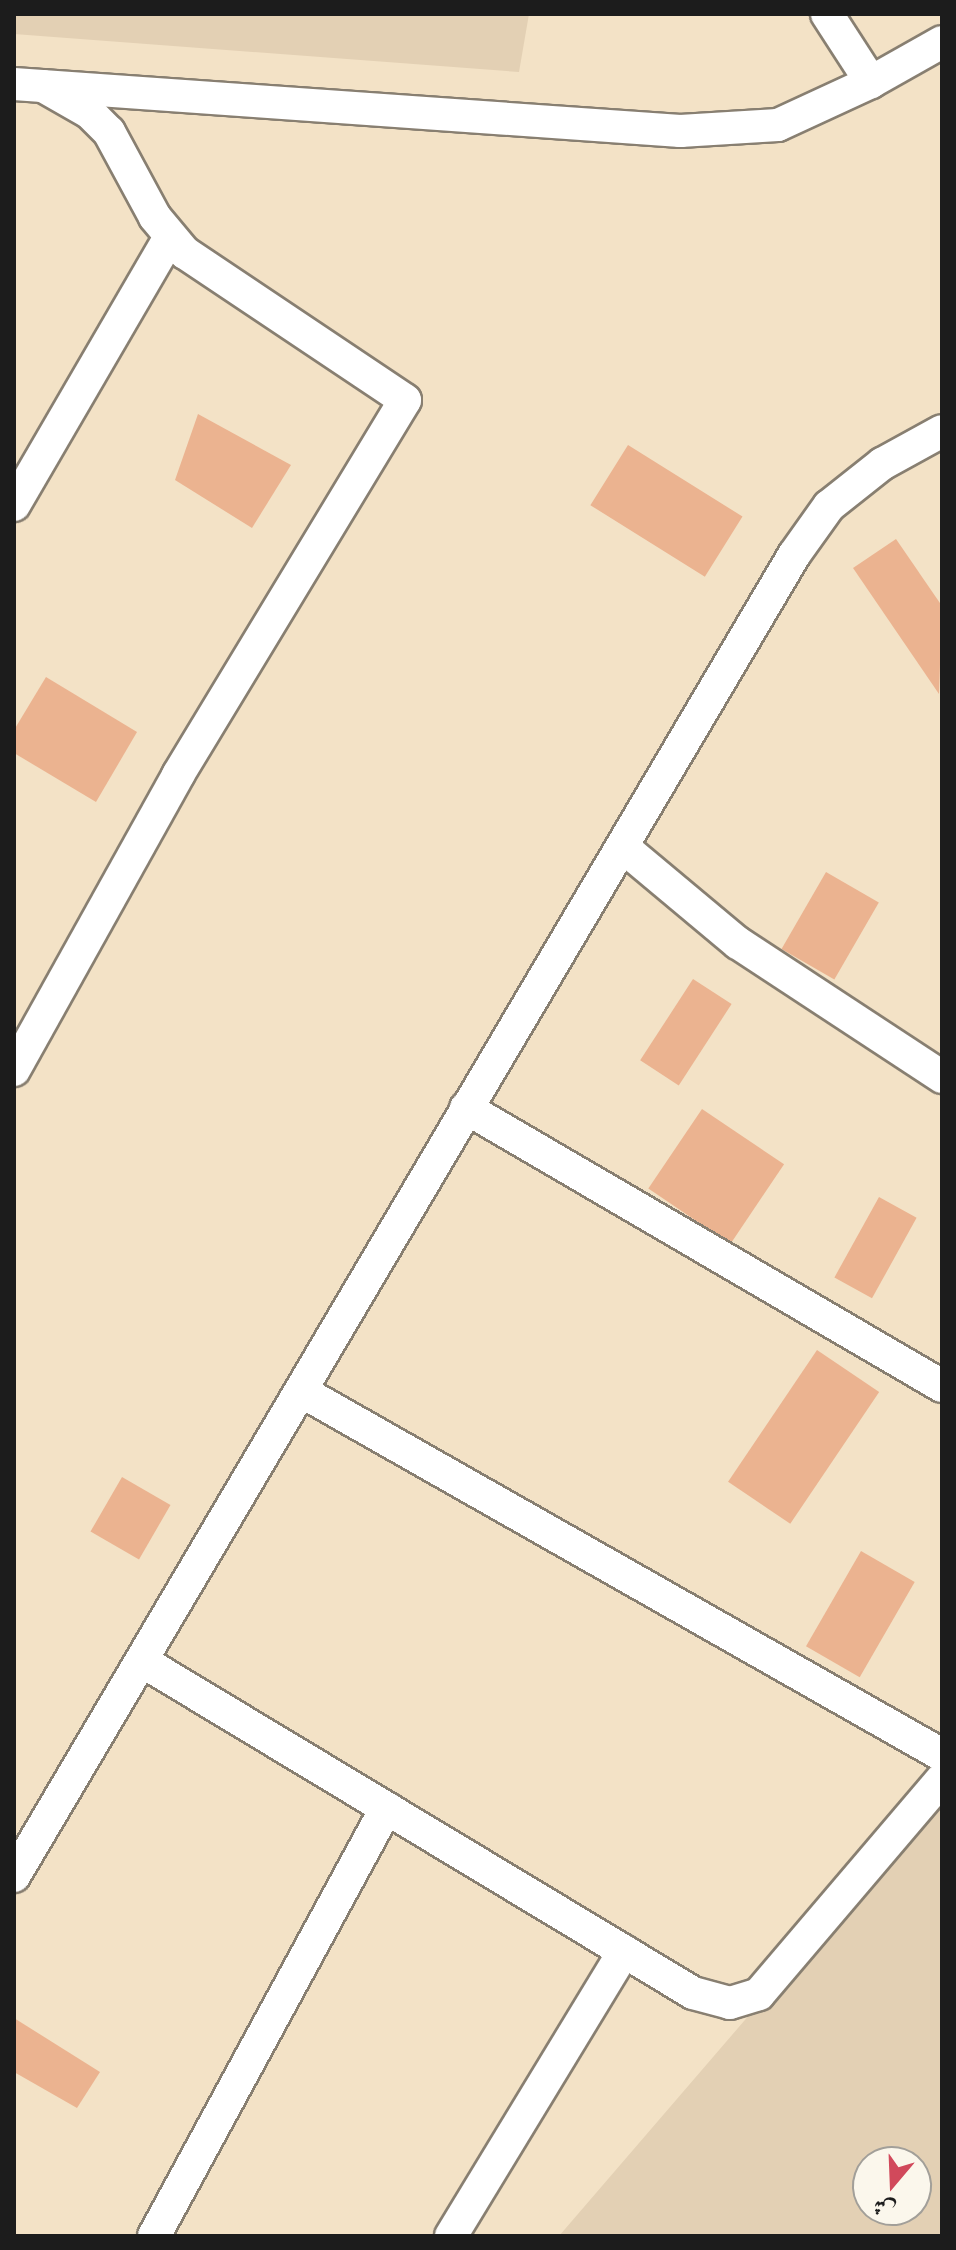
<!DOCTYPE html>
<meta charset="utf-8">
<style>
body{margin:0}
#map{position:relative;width:956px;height:2250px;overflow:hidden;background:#f3e2c6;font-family:"IM FELL English",Amiri,serif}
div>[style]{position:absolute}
.built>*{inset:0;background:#e3d0b4}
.building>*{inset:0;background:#ebb390;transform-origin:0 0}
.roads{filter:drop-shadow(2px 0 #887f71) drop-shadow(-2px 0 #887f71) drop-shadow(0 2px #887f71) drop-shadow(0 -2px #887f71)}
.street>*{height:32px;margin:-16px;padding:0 16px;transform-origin:16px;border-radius:16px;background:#fff}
span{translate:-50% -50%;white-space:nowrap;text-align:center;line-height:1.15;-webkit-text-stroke:6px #fbf7ec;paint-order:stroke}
.frame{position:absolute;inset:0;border:16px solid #1c1c1c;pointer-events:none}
.north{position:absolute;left:852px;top:2146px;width:80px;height:80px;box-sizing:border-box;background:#fbf7ec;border:2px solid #a29f99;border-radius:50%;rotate:199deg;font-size:22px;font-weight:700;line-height:32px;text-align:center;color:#1c1c1c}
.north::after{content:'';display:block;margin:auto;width:28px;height:36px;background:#d1495b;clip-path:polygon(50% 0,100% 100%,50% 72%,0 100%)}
</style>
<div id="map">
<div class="built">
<div style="clip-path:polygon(14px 14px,529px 14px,519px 72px,14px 34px)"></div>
<div style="clip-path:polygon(evenodd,942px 1791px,942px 2236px,559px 2236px,942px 1791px,868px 2162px,916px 2162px,916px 2210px,868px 2210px,868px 2162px)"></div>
</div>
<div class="building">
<div style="clip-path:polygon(198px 414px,291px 465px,252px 528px,175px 480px)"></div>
<div style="left:628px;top:445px;width:135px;height:71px;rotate:32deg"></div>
<div style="clip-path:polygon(896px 539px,942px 606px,939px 694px,853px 568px)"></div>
<div style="clip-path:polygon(46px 677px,137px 732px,96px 802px,14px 753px,14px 730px)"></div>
<div style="left:826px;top:872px;width:61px;height:89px;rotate:30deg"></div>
<div style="left:693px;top:979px;width:46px;height:97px;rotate:33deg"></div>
<div style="left:702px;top:1109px;width:99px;height:96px;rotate:34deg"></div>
<div style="left:879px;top:1197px;width:43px;height:92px;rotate:29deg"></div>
<div style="left:817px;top:1350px;width:75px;height:159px;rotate:34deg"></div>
<div style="left:122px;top:1477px;width:56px;height:63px;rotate:30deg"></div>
<div style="left:861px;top:1551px;width:62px;height:110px;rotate:30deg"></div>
<div style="clip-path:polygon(14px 2018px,100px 2072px,77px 2108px,14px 2072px)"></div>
</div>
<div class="roads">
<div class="street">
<div style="left:827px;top:14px;width:81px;rotate:57.1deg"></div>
<div style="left:14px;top:84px;width:668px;rotate:4.04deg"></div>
<div style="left:680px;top:131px;width:98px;rotate:-3.5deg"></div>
<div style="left:778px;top:125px;width:102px;rotate:-24.8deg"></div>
<div style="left:871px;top:82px;width:81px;rotate:-29.4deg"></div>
<div style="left:14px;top:505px;width:310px;rotate:-59.8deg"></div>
<div style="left:623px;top:847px;width:150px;rotate:39.9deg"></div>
<div style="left:738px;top:943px;width:244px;rotate:33.3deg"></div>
<div style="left:14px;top:1070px;width:338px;rotate:-60.9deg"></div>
<div style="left:178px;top:775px;width:438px;rotate:-58.8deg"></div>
<div style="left:405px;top:400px;width:265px;rotate:-146.2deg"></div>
<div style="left:185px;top:253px;width:47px;rotate:-129.8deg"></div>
<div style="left:155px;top:217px;width:97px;rotate:-118.4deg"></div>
<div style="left:109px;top:132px;width:27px;rotate:-135deg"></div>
<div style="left:90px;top:113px;width:54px;rotate:-150.1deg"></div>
<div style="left:466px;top:1108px;width:551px;rotate:30.29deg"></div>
<div style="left:301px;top:1391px;width:737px;rotate:29.59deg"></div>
<div style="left:142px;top:1661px;width:643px;rotate:31.07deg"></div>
<div style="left:693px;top:1993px;width:38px;rotate:15deg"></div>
<div style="left:730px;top:2003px;width:30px;rotate:-17deg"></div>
<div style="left:759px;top:1994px;width:282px;rotate:-49.6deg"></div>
<div style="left:14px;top:1876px;width:1534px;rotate:-59.44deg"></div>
<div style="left:794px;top:555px;width:60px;rotate:-54.5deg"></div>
<div style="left:829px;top:506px;width:68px;rotate:-38.4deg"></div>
<div style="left:882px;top:464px;width:68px;rotate:-28.8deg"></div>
<div style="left:154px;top:2236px;width:487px;rotate:-61.5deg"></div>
<div style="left:451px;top:2236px;width:333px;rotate:-58.7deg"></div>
</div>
</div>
<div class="frame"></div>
<div class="north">ش</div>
</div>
